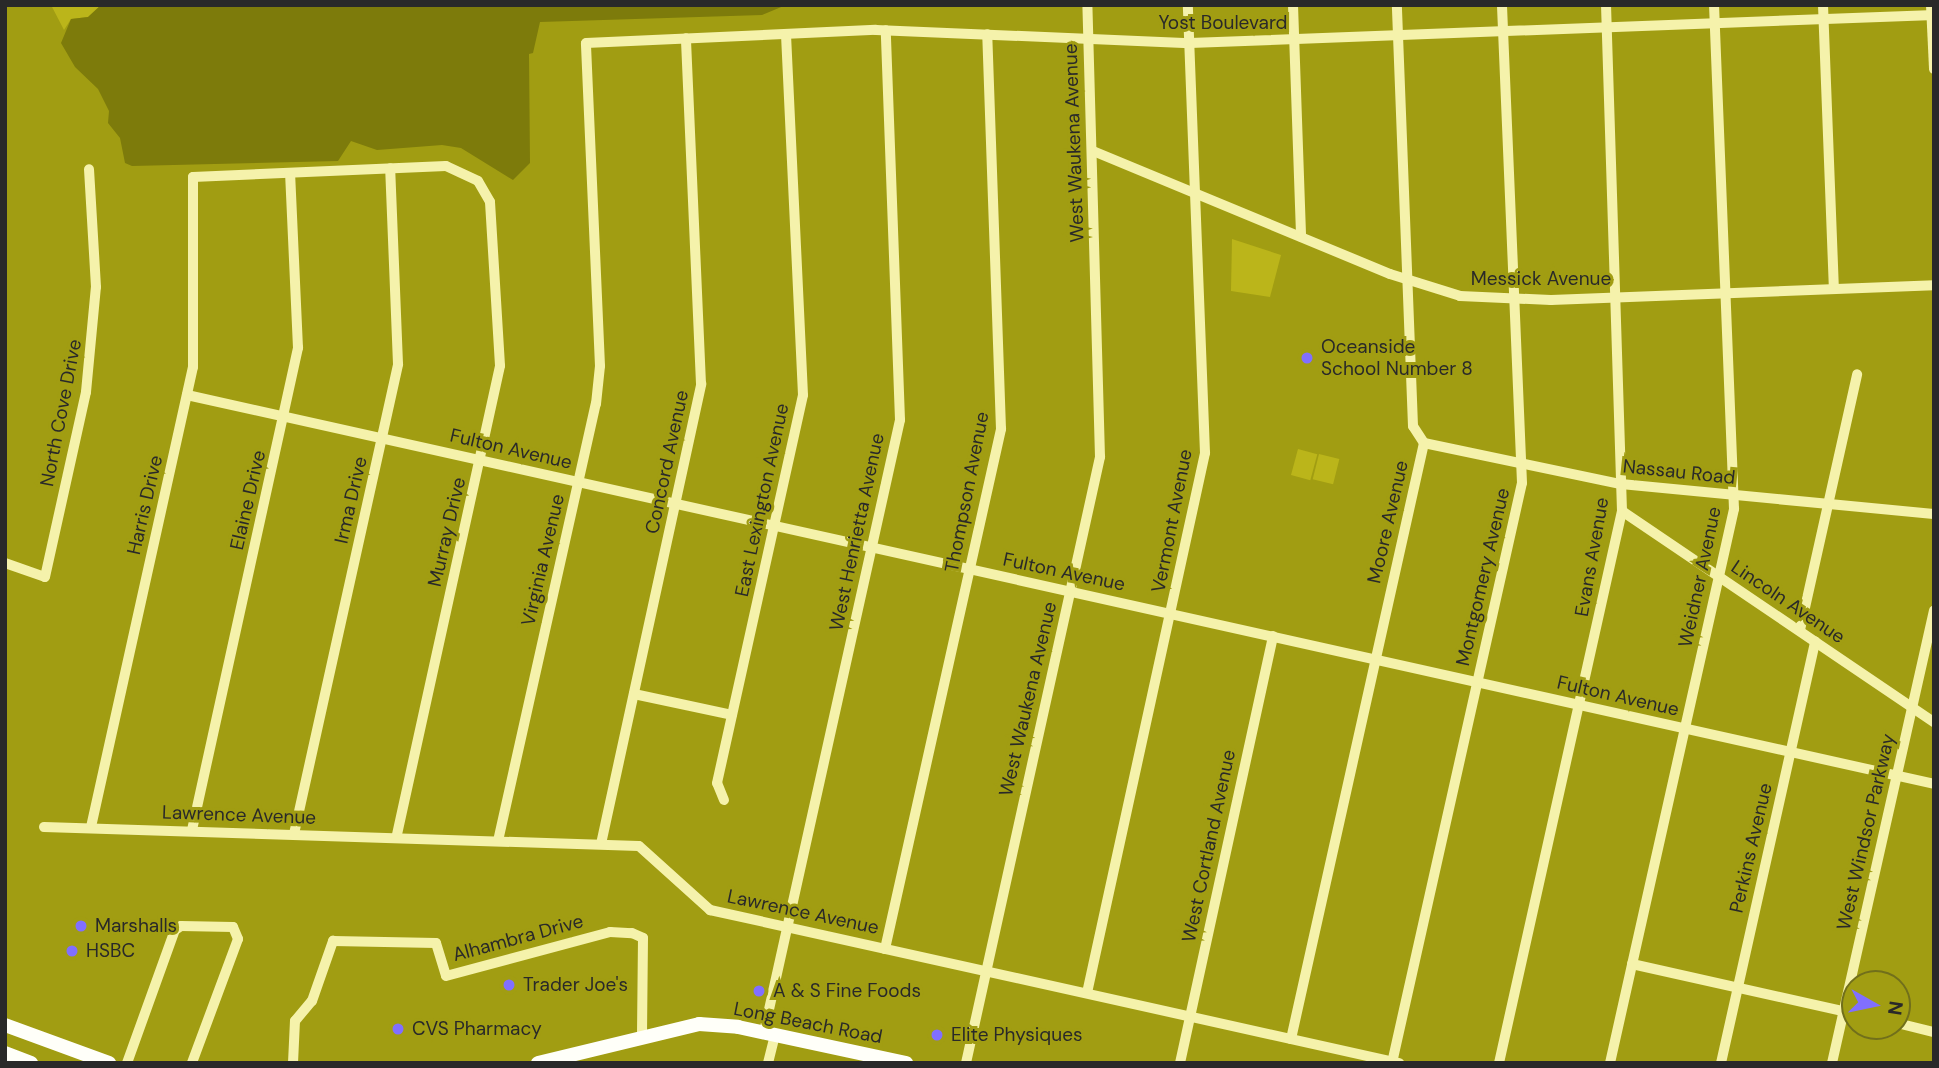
<!DOCTYPE html>
<style>
body{margin:0}
#map{position:relative;width:1939px;height:1068px;overflow:hidden;background:#a19d12;font-family:"DM Sans",sans-serif}
div>[style]{position:absolute}
.green>*{inset:0;background:#bbb51a;transform-origin:0 0}
.water>*{inset:0;background:#7d7b0b}
.street>*{height:10px;margin:-5px;padding:0 5px;transform-origin:5px;border-radius:5px;background:#f5f2ab}
.primary>*{height:14px;margin:-7px;padding:0 7px;transform-origin:7px;border-radius:7px;background:#fffff9}
.dots>*{width:19px;height:19px;translate:-50% -50%;box-sizing:border-box;border:4px solid #a19d12;border-radius:50%}
span{translate:-50% -50%;white-space:nowrap;text-align:center;line-height:1.15;-webkit-text-stroke:6px #a19d12;paint-order:stroke}
.street-label{font-size:19px;color:#292929}
.poi-label{font-size:19px;color:#292929}
.left{translate:0 -50%;text-align:left}
.frame{position:absolute;inset:0;border:7px solid #292929;pointer-events:none}
.north{position:absolute;left:1841px;top:970px;width:70px;height:70px;box-sizing:border-box;background:#a19d12;border:2px solid #716f1b;border-radius:50%;rotate:99deg;font-size:19px;font-weight:700;line-height:28px;text-align:center;color:#292929}
.north::after{content:'';display:block;margin:auto;width:24px;height:32px;background:#816fff;clip-path:polygon(50% 0,100% 100%,50% 72%,0 100%)}
</style>
<div id="map">
<div class="green">
<div style="clip-path:polygon(51px 5px,101px 5px,88px 17px,71px 19px,64px 30px)"></div>
<div style="clip-path:polygon(1232px 239px,1281px 255px,1270px 297px,1231px 291px)"></div>
<div style="left:1298px;top:449px;width:20px;height:27px;rotate:15deg"></div>
<div style="left:1319px;top:454px;width:21px;height:26px;rotate:14deg"></div>
</div>
<div class="water">
<div style="clip-path:polygon(101px 5px,786px 5px,762px 15px,540px 22px,533px 53px,529px 54px,530px 163px,513px 180px,461px 148px,442px 145px,377px 150px,351px 141px,338px 161px,132px 166px,125px 163px,120px 138px,108px 123px,109px 111px,98px 89px,75px 67px,61px 43px,71px 19px,88px 17px)"></div>
</div>
<div class="street">
<div style="left:1293px;top:5px;width:232px;rotate:88deg"></div>
<div style="left:1823px;top:5px;width:283px;rotate:87.8deg"></div>
<div style="left:1931px;top:5px;width:64px;rotate:87.3deg"></div>
<div style="left:1093px;top:151px;width:321px;rotate:22.5deg"></div>
<div style="left:1390px;top:274px;width:73px;rotate:17.4deg"></div>
<div style="left:1460px;top:296px;width:91px;rotate:2.5deg"></div>
<div style="left:1551px;top:300px;width:383px;rotate:-2.2deg"></div>
<div style="left:187px;top:395px;width:1790px;rotate:12.55deg"></div>
<div style="left:1424px;top:443px;width:201px;rotate:11.8deg"></div>
<div style="left:1621px;top:484px;width:314px;rotate:5.5deg"></div>
<div style="left:1622px;top:511px;width:377px;rotate:34.1deg"></div>
<div style="left:5px;top:563px;width:42px;rotate:19.3deg"></div>
<div style="left:45px;top:577px;width:189px;rotate:-77.5deg"></div>
<div style="left:86px;top:392px;width:105px;rotate:-84.6deg"></div>
<div style="left:96px;top:287px;width:118px;rotate:-93.4deg"></div>
<div style="left:1800px;top:630px;width:262px;rotate:-77.4deg"></div>
<div style="left:634px;top:694px;width:100px;rotate:12.1deg"></div>
<div style="left:724px;top:800px;width:18px;rotate:-112deg"></div>
<div style="left:717px;top:783px;width:397px;rotate:-77.5deg"></div>
<div style="left:803px;top:395px;width:361px;rotate:-92.7deg"></div>
<div style="left:44px;top:827px;width:595px;rotate:1.83deg"></div>
<div style="left:639px;top:846px;width:96px;rotate:42deg"></div>
<div style="left:710px;top:910px;width:706px;rotate:12.52deg"></div>
<div style="left:91px;top:827px;width:471px;rotate:-77.5deg"></div>
<div style="left:193px;top:367px;width:190px;rotate:-90deg"></div>
<div style="left:193px;top:177px;width:253px;rotate:-2.5deg"></div>
<div style="left:446px;top:166px;width:35px;rotate:25deg"></div>
<div style="left:478px;top:181px;width:24px;rotate:60deg"></div>
<div style="left:490px;top:202px;width:164px;rotate:86.5deg"></div>
<div style="left:500px;top:366px;width:483px;rotate:102.4deg"></div>
<div style="left:192px;top:830px;width:494px;rotate:-77.6deg"></div>
<div style="left:298px;top:348px;width:175px;rotate:-92.6deg"></div>
<div style="left:294px;top:834px;width:481px;rotate:-77.5deg"></div>
<div style="left:398px;top:364px;width:196px;rotate:-92.3deg"></div>
<div style="left:498px;top:841px;width:448px;rotate:-77.4deg"></div>
<div style="left:596px;top:404px;width:38px;rotate:-84deg"></div>
<div style="left:600px;top:366px;width:323px;rotate:-92.5deg"></div>
<div style="left:586px;top:43px;width:290px;rotate:-2.6deg"></div>
<div style="left:876px;top:30px;width:314px;rotate:2.4deg"></div>
<div style="left:1190px;top:43px;width:745px;rotate:-2.16deg"></div>
<div style="left:601px;top:844px;width:471px;rotate:-77.7deg"></div>
<div style="left:701px;top:384px;width:346px;rotate:-92.5deg"></div>
<div style="left:885px;top:949px;width:533px;rotate:-77.42deg"></div>
<div style="left:1001px;top:429px;width:395px;rotate:-92deg"></div>
<div style="left:1632px;top:964px;width:229px;rotate:12.6deg"></div>
<div style="left:1087px;top:993px;width:553px;rotate:-77.67deg"></div>
<div style="left:1205px;top:453px;width:448px;rotate:-92.2deg"></div>
<div style="left:1897px;top:1023px;width:38px;rotate:14deg"></div>
<div style="left:764px;top:1032px;width:627px;rotate:-77.47deg"></div>
<div style="left:900px;top:420px;width:390px;rotate:-92.1deg"></div>
<div style="left:1291px;top:1039px;width:611px;rotate:-77.42deg"></div>
<div style="left:1424px;top:443px;width:20px;rotate:-123deg"></div>
<div style="left:1413px;top:426px;width:421px;rotate:-92.2deg"></div>
<div style="left:127px;top:1063px;width:141px;rotate:-70.2deg"></div>
<div style="left:175px;top:930px;width:7px;rotate:-34deg"></div>
<div style="left:181px;top:926px;width:52px;rotate:1.1deg"></div>
<div style="left:233px;top:927px;width:13px;rotate:67deg"></div>
<div style="left:238px;top:939px;width:132px;rotate:110.4deg"></div>
<div style="left:293px;top:1063px;width:42px;rotate:-87.3deg"></div>
<div style="left:295px;top:1021px;width:26px;rotate:-50deg"></div>
<div style="left:312px;top:1001px;width:64px;rotate:-70.7deg"></div>
<div style="left:333px;top:941px;width:103px;rotate:1.1deg"></div>
<div style="left:436px;top:943px;width:34px;rotate:73deg"></div>
<div style="left:446px;top:976px;width:170px;rotate:-15deg"></div>
<div style="left:610px;top:932px;width:22px;rotate:3deg"></div>
<div style="left:632px;top:933px;width:12px;rotate:24deg"></div>
<div style="left:643px;top:938px;width:98px;rotate:90.6deg"></div>
<div style="left:768px;top:1063px;width:30px;rotate:-76deg"></div>
<div style="left:966px;top:1063px;width:621px;rotate:-77.53deg"></div>
<div style="left:1100px;top:457px;width:452px;rotate:-91.6deg"></div>
<div style="left:1180px;top:1063px;width:437px;rotate:-77.7deg"></div>
<div style="left:1392px;top:1063px;width:594px;rotate:-77.37deg"></div>
<div style="left:1522px;top:483px;width:478px;rotate:-92.4deg"></div>
<div style="left:1499px;top:1063px;width:566px;rotate:-77.44deg"></div>
<div style="left:1622px;top:511px;width:506px;rotate:-91.81deg"></div>
<div style="left:1610px;top:1063px;width:568px;rotate:-77.38deg"></div>
<div style="left:1734px;top:509px;width:504px;rotate:-92.27deg"></div>
<div style="left:1721px;top:1063px;width:432px;rotate:-77.4deg"></div>
<div style="left:1832px;top:1063px;width:464px;rotate:-77.3deg"></div>
</div>
<div class="primary">
<div style="left:5px;top:1025px;width:111px;rotate:20.1deg"></div>
<div style="left:5px;top:1053px;width:28px;rotate:21deg"></div>
<div style="left:538px;top:1063px;width:166px;rotate:-13.6deg"></div>
<div style="left:699px;top:1024px;width:39px;rotate:4deg"></div>
<div style="left:738px;top:1027px;width:172px;rotate:12.1deg"></div>
</div>
<div class="dots">
<div style="left:1307px;top:358px;background:#816fff"></div>
<div style="left:81px;top:926px;background:#816fff"></div>
<div style="left:72px;top:951px;background:#816fff"></div>
<div style="left:509px;top:985px;background:#816fff"></div>
<div style="left:759px;top:991px;background:#816fff"></div>
<div style="left:398px;top:1029px;background:#816fff"></div>
<div style="left:937px;top:1035px;background:#816fff"></div>
</div>
<div class="street-label">
<span style="left:1223px;top:23px">Yost Boulevard</span>
<span style="left:1074px;top:143px;rotate:-92deg">West Waukena Avenue</span>
<span style="left:1541px;top:279px">Messick Avenue</span>
<span style="left:61px;top:413px;rotate:-79deg">North Cove Drive</span>
<span style="left:511px;top:449px;rotate:13deg">Fulton Avenue</span>
<span style="left:667px;top:462px;rotate:-78deg">Concord Avenue</span>
<span style="left:1679px;top:472px;rotate:6deg">Nassau Road</span>
<span style="left:967px;top:492px;rotate:-79deg">Thompson Avenue</span>
<span style="left:248px;top:500px;rotate:-77deg">Elaine Drive</span>
<span style="left:351px;top:500px;rotate:-77deg">Irma Drive</span>
<span style="left:762px;top:500px;rotate:-78deg">East Lexington Avenue</span>
<span style="left:145px;top:505px;rotate:-77deg">Harris Drive</span>
<span style="left:1172px;top:521px;rotate:-79deg">Vermont Avenue</span>
<span style="left:1388px;top:522px;rotate:-77deg">Moore Avenue</span>
<span style="left:447px;top:532px;rotate:-77deg">Murray Drive</span>
<span style="left:857px;top:532px;rotate:-78deg">West Henrietta Avenue</span>
<span style="left:1592px;top:557px;rotate:-80deg">Evans Avenue</span>
<span style="left:543px;top:560px;rotate:-77deg">Virginia Avenue</span>
<span style="left:1064px;top:572px;rotate:12deg">Fulton Avenue</span>
<span style="left:1483px;top:577px;rotate:-77deg">Montgomery Avenue</span>
<span style="left:1700px;top:577px;rotate:-78deg">Weidner Avenue</span>
<span style="left:1788px;top:602px;rotate:34deg">Lincoln Avenue</span>
<span style="left:1618px;top:696px;rotate:13deg">Fulton Avenue</span>
<span style="left:1028px;top:699px;rotate:-77deg">West Waukena Avenue</span>
<span style="left:239px;top:815px;rotate:2deg">Lawrence Avenue</span>
<span style="left:1866px;top:832px;rotate:-77deg">West Windsor Parkway</span>
<span style="left:1209px;top:846px;rotate:-78deg">West Cortland Avenue</span>
<span style="left:1751px;top:848px;rotate:-77deg">Perkins Avenue</span>
<span style="left:803px;top:912px;rotate:12deg">Lawrence Avenue</span>
<span style="left:518px;top:938px;rotate:-15deg">Alhambra Drive</span>
<span style="left:808px;top:1023px;rotate:11deg">Long Beach Road</span>
</div>
<div class="poi-label">
<span class="left" style="left:1321px;top:358px">Oceanside<br>School Number 8</span>
<span class="left" style="left:95px;top:926px">Marshalls</span>
<span class="left" style="left:86px;top:951px">HSBC</span>
<span class="left" style="left:523px;top:985px">Trader Joe's</span>
<span class="left" style="left:773px;top:991px">A &amp; S Fine Foods</span>
<span class="left" style="left:412px;top:1029px">CVS Pharmacy</span>
<span class="left" style="left:951px;top:1035px">Elite Physiques</span>
</div>
<div class="frame"></div>
<div class="north">N</div>
</div>
